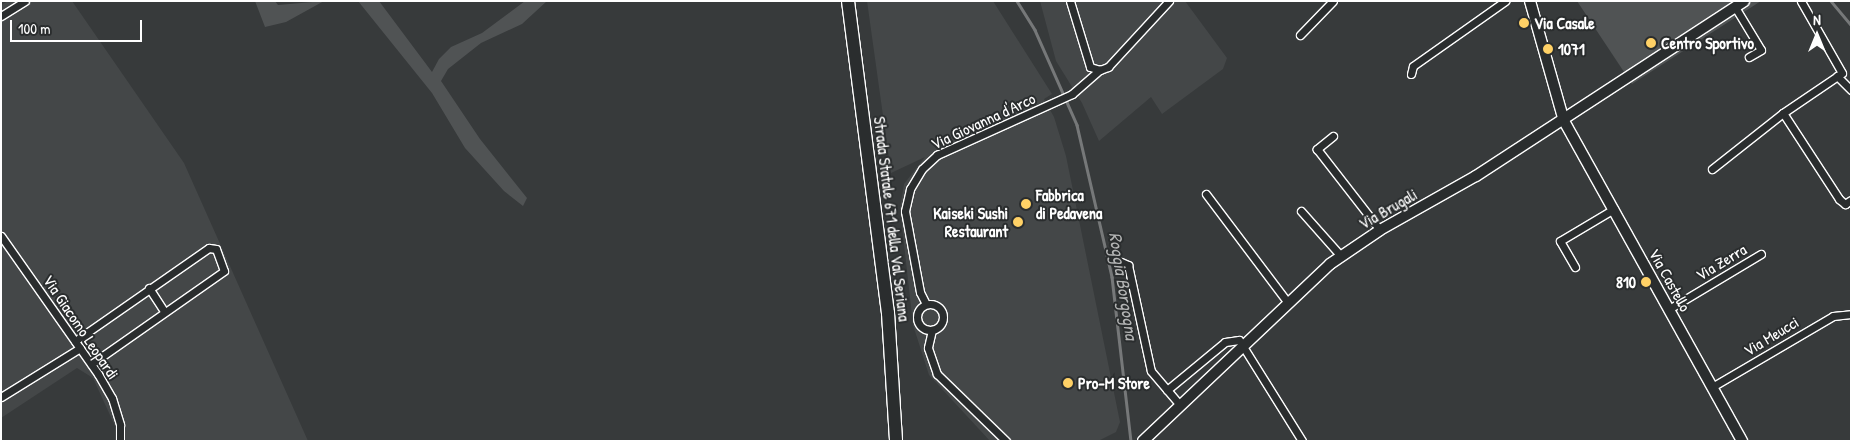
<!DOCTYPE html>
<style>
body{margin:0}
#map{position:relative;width:1852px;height:442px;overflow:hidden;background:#373a3b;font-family:"Patrick Hand",sans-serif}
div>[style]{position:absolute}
.built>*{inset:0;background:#444748}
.green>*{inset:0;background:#505354}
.stream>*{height:2.5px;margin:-1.25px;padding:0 1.25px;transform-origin:1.25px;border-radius:1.25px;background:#767879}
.roads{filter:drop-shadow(1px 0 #fff) drop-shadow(-1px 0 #fff) drop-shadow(0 1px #fff) drop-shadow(0 -1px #fff)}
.street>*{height:7px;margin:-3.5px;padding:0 3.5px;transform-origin:3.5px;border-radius:3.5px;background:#2a2d2e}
.street>.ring{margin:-3.5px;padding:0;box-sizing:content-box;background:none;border:7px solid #2a2d2e;border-radius:50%}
.secondary>*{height:10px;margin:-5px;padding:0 5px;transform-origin:5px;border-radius:5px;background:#2a2d2e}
.highway>*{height:12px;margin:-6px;padding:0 6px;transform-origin:6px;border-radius:6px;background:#2a2d2e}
.dots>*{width:14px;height:14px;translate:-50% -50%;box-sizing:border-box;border:2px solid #2a2d2e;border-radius:50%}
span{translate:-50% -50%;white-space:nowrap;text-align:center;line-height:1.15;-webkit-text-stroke:4px #2a2d2e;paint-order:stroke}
.poi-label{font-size:16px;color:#fff;font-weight:700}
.left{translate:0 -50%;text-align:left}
.right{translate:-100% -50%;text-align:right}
.street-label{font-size:16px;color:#fff}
.water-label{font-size:18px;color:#b4b5b5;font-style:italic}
.frame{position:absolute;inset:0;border:2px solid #fff;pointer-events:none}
.north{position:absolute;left:1792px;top:10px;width:50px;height:50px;-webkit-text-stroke:4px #2a2d2e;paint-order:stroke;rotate:0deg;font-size:14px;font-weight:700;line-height:20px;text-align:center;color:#fff}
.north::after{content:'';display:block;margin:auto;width:18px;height:22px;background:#fff;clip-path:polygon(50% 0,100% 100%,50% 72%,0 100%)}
.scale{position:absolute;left:10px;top:20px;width:132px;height:22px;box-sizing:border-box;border:2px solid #fff;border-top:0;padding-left:6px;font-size:15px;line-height:18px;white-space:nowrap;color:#fff;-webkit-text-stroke:4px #2a2d2e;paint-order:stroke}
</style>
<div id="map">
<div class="built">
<div style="clip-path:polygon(8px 1px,72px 1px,184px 163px,308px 441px,115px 441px,115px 426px,93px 378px,77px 368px,1px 418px,1px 5px)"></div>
<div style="clip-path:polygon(867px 1px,993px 1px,1052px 94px,1044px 99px,1054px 117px,1066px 156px,1120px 422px,1116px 432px,1098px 441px,990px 441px,929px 375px,913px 325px,900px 208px,904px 184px,925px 157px,891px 173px)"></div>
<div style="clip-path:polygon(1040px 1px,1185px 1px,1227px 58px,1223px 69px,1162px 114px,1151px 97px,1099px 141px,1082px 103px,1056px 61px)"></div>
</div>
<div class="green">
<div style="clip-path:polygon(255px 1px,275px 1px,278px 5px,324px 1px,286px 22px,265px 27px)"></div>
<div style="clip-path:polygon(358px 1px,379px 1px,432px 72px,439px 59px,451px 47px,482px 33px,525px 1px,547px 1px,522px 24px,481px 43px,448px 69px,441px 81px,480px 139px,527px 198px,523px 206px,504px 191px,465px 148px,432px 93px)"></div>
<div style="clip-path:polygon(1577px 1px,1761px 1px,1632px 84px)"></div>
</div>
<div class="stream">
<div style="left:1017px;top:1px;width:34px;rotate:58deg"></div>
<div style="left:1035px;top:30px;width:104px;rotate:66.1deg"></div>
<div style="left:1077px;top:125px;width:156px;rotate:77deg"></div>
<div style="left:1112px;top:277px;width:165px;rotate:83.4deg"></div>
<div style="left:1831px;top:1px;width:31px;rotate:50deg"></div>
</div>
<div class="roads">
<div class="street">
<div style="left:1070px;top:1px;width:69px;rotate:73.1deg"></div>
<div style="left:1090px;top:67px;width:10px;rotate:17deg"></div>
<div style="left:1100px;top:70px;width:9px;rotate:-21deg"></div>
<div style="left:1108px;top:67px;width:90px;rotate:-47.3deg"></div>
<div style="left:1735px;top:7px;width:50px;rotate:58.8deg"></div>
<div style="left:1761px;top:50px;width:14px;rotate:150deg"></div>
<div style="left:1px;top:16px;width:28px;rotate:-32deg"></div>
<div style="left:1300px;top:35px;width:47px;rotate:-45.9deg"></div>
<div style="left:1411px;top:74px;width:8px;rotate:-76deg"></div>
<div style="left:1413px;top:66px;width:113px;rotate:-35.2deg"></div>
<div style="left:1837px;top:76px;width:20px;rotate:45deg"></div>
<div style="left:1783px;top:113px;width:103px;rotate:56.9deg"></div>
<div style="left:1839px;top:199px;width:8px;rotate:40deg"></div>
<div style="left:1845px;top:204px;width:7px;rotate:-34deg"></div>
<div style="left:1333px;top:136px;width:21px;rotate:141deg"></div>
<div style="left:1317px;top:149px;width:103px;rotate:52.1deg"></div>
<div style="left:1712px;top:169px;width:90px;rotate:-38.3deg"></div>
<div style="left:1783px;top:113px;width:71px;rotate:-34.1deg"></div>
<div style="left:1842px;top:73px;width:83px;rotate:-119.7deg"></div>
<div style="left:1206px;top:194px;width:136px;rotate:53deg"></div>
<div style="left:1301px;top:211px;width:60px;rotate:48.4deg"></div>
<div style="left:1px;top:236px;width:169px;rotate:54.9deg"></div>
<div style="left:98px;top:374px;width:28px;rotate:60deg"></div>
<div style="left:112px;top:398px;width:28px;rotate:73deg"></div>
<div style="left:120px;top:425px;width:16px;rotate:90deg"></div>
<div style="left:1121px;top:262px;width:8px;rotate:23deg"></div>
<div style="left:1128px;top:265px;width:108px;rotate:77.8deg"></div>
<div style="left:1151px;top:371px;width:45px;rotate:49.5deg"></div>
<div style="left:1575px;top:267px;width:30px;rotate:-120deg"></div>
<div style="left:1560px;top:241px;width:63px;rotate:-30.7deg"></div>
<div style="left:149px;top:288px;width:27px;rotate:57deg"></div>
<div class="ring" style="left:917px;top:304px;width:19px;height:19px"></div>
<div style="left:926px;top:304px;width:13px;rotate:-117deg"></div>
<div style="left:920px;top:292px;width:82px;rotate:-100.5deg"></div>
<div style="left:905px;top:211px;width:23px;rotate:-77deg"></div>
<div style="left:910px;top:189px;width:23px;rotate:-59deg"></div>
<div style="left:922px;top:169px;width:21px;rotate:-43deg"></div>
<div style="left:937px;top:155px;width:148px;rotate:-24.3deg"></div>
<div style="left:1072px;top:94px;width:37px;rotate:-41deg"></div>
<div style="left:1669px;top:309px;width:107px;rotate:-30.9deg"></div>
<div style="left:932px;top:330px;width:18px;rotate:103deg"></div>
<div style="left:928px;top:348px;width:28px;rotate:71deg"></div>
<div style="left:937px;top:374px;width:96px;rotate:44.2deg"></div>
<div style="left:75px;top:341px;width:163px;rotate:-34.8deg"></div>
<div style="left:209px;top:248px;width:7px;rotate:8deg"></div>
<div style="left:216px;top:249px;width:23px;rotate:70deg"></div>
<div style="left:224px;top:271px;width:162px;rotate:145deg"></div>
<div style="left:1712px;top:387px;width:140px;rotate:-30.4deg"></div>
<div style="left:1833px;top:316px;width:18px;rotate:-6deg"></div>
<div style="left:1167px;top:390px;width:75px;rotate:-39.6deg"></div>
<div style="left:1225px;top:342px;width:14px;rotate:-8deg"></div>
<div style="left:1239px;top:340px;width:119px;rotate:58deg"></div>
<div style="left:1px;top:397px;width:93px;rotate:-31.8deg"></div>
</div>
<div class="secondary">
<div style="left:1530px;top:1px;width:125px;rotate:74.2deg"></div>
<div style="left:1564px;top:121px;width:366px;rotate:60.9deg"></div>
<div style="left:1143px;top:441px;width:257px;rotate:-43.4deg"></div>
<div style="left:1330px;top:264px;width:60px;rotate:-34.2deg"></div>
<div style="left:1380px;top:230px;width:110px;rotate:-29.4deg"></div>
<div style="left:1476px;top:176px;width:320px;rotate:-33.1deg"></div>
</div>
<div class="highway">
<div style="left:848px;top:1px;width:315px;rotate:82.7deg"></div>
<div style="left:888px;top:313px;width:128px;rotate:86.4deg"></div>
</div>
</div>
<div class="dots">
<div style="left:1524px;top:23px;background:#ffd166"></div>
<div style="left:1651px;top:43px;background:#ffd166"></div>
<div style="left:1548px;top:49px;background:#ffd166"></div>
<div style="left:1026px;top:204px;background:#ffd166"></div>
<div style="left:1018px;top:222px;background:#ffd166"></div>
<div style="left:1646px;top:282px;background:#ffd166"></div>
<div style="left:1068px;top:383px;background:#ffd166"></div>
</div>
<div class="poi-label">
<span class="left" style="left:1534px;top:23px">Via Casale</span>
<span class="left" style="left:1661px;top:43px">Centro Sportivo</span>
<span class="left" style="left:1558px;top:49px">1071</span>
<span class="left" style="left:1036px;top:204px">Fabbrica<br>di Pedavena</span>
<span class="right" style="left:1008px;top:222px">Kaiseki Sushi<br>Restaurant</span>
<span class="right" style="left:1636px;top:282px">810</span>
<span class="left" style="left:1078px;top:383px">Pro-M Store</span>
</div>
<div class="street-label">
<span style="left:983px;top:121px;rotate:-25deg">Via Giovanna d'Arco</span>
<span style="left:1388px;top:209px;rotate:-30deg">Via Brugali</span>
<span style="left:892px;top:219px;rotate:83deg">Strada Statale 671 della Val Seriana</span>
<span style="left:1721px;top:262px;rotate:-31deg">Via Zerra</span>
<span style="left:1670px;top:280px;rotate:61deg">Via Castello</span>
<span style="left:81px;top:327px;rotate:56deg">Via Giacomo Leopardi</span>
<span style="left:1771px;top:336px;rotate:-31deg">Via Meucci</span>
</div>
<div class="water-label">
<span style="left:1123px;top:286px;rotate:81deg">Roggia Borgogna</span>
</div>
<div class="frame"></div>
<div class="north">N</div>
<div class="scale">100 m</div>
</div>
